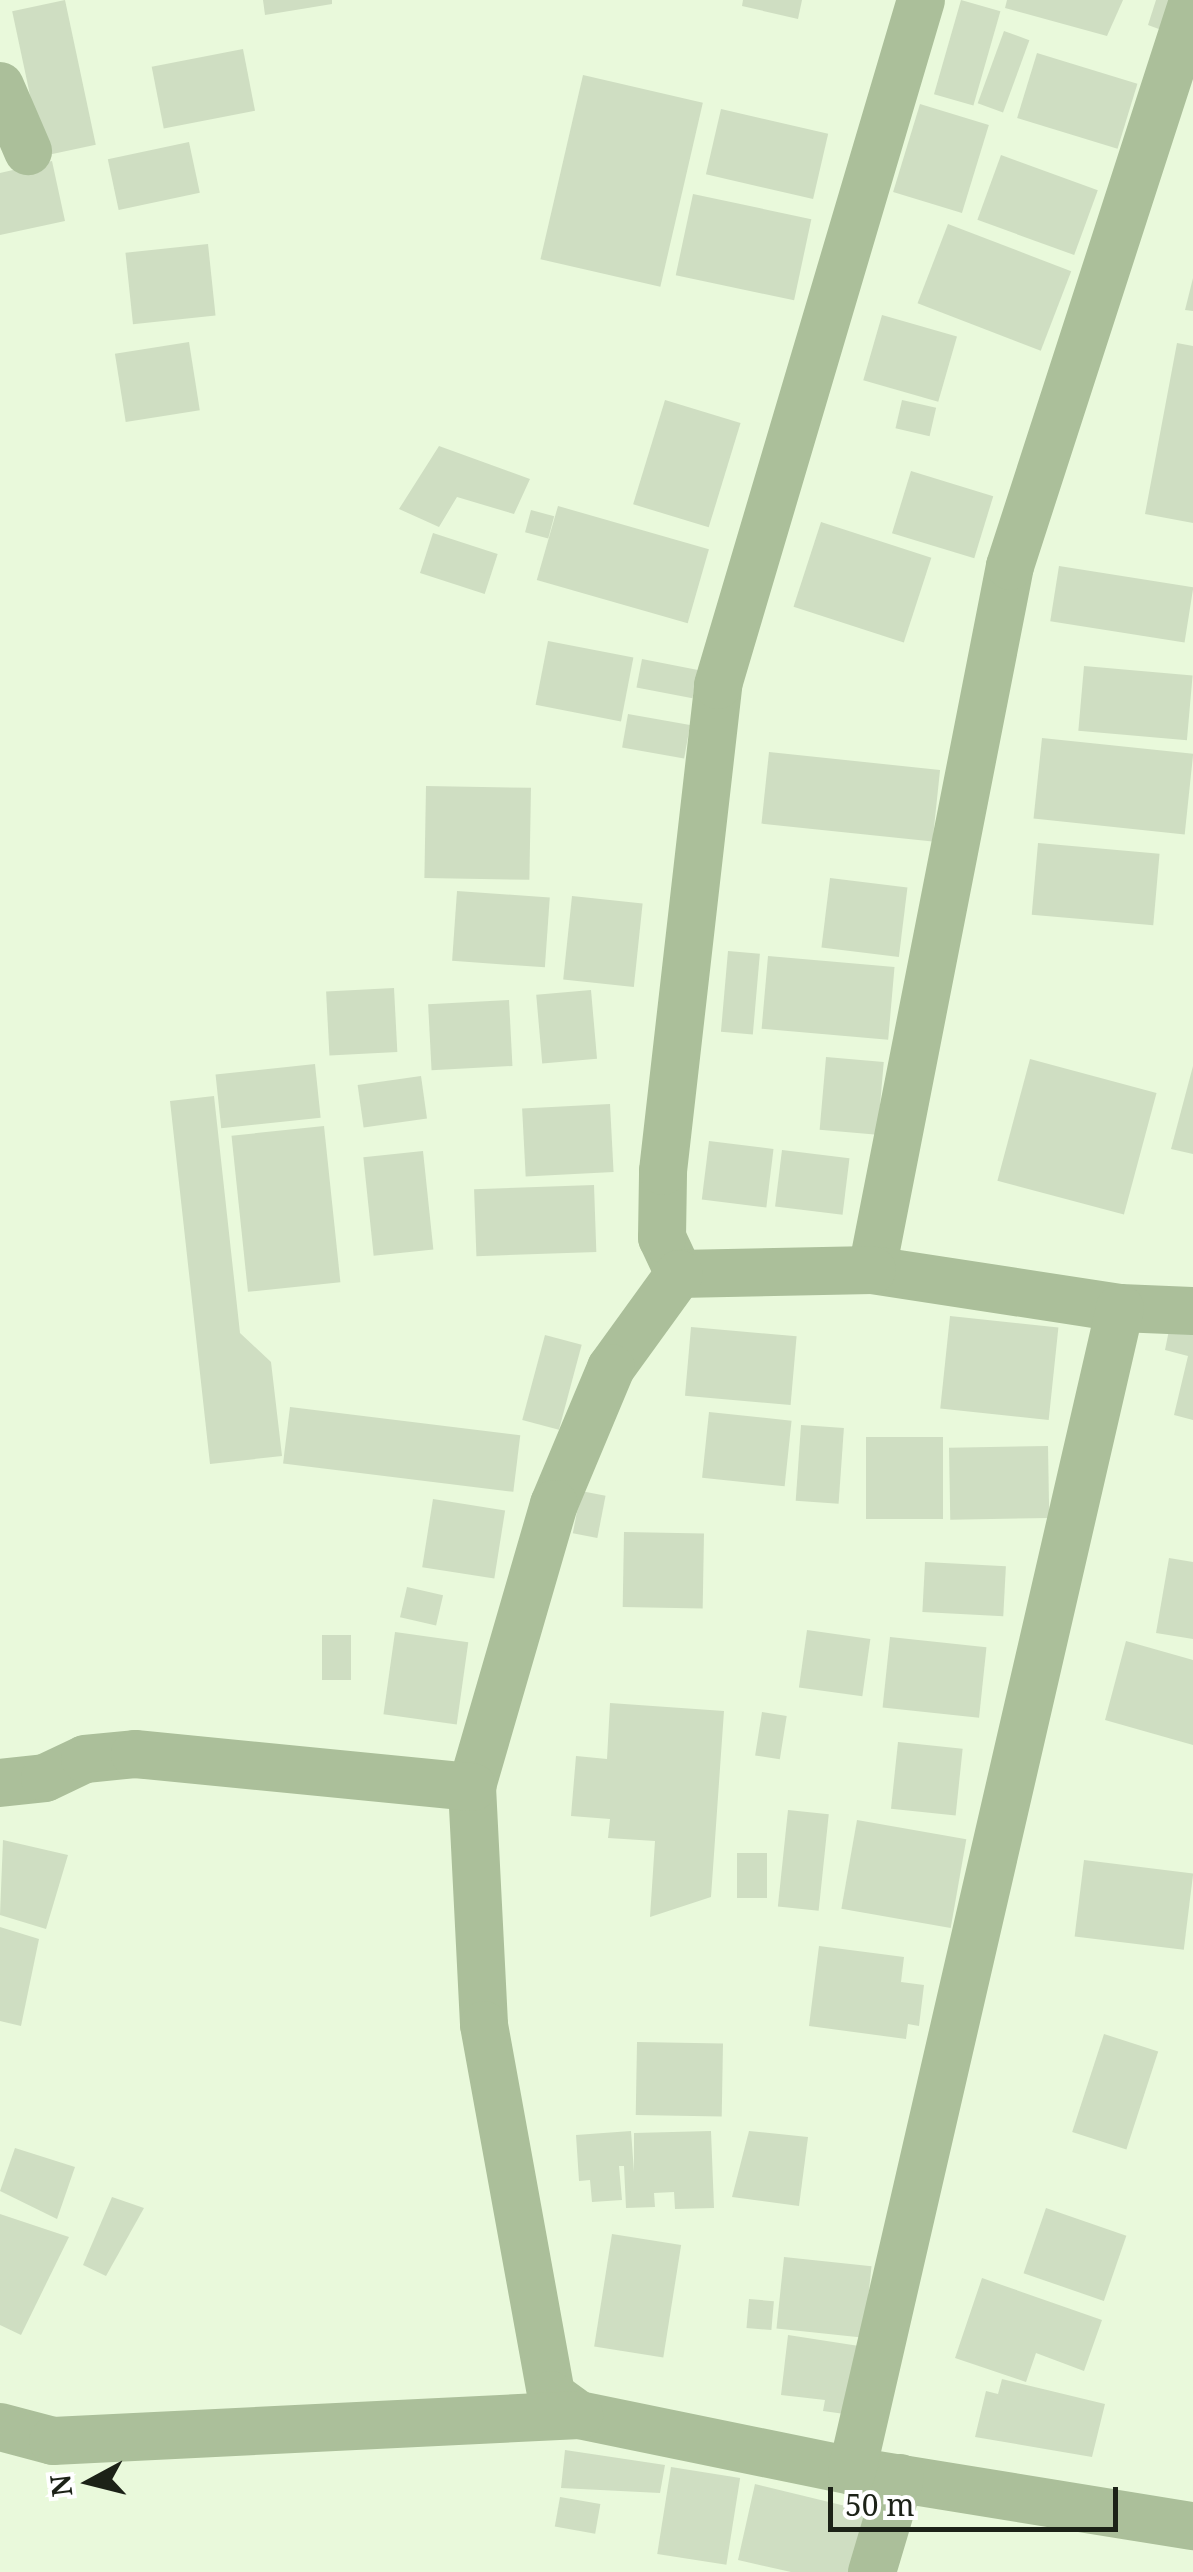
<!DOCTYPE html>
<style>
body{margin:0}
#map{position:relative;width:1193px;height:2572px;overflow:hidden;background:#e9f9db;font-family:"Noto Serif",serif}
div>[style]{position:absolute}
.building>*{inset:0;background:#cfdec2;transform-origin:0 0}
.street>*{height:48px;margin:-24px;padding:0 24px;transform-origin:24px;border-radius:24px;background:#abbf9a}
span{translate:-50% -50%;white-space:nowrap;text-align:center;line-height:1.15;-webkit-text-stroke:10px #fff;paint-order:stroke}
.north{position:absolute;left:40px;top:2432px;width:100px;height:100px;-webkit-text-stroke:8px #fff;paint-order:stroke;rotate:263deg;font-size:28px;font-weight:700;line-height:40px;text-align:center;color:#1c2217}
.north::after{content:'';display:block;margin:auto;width:35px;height:45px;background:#1c2217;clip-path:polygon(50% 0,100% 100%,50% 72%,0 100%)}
.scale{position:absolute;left:828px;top:2487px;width:290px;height:45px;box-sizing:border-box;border:5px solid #1c2217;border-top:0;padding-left:12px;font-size:30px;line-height:35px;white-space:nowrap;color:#1c2217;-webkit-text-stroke:8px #fff;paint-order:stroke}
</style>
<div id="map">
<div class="building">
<div style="left:65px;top:0;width:148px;height:54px;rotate:78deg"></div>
<div style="clip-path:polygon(263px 0,332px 0,332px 4px,265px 15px)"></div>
<div style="clip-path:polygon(743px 0,802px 0,798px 19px,742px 6px)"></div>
<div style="left:961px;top:0;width:41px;height:98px;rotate:16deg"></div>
<div style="clip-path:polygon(1007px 0,1123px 0,1107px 36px,1005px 8px)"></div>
<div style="clip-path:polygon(1156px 0,1178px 0,1175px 35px,1148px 25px)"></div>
<div style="left:1004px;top:31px;width:27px;height:77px;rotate:20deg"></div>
<div style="left:243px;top:49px;width:63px;height:93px;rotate:79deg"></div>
<div style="left:1037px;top:53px;width:105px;height:68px;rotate:17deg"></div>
<div style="left:583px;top:75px;width:123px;height:189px;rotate:13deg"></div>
<div style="left:920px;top:104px;width:72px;height:92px;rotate:17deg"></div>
<div style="left:721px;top:109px;width:110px;height:67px;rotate:13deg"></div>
<div style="left:189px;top:142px;width:52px;height:83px;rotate:78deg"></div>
<div style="left:1001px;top:155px;width:103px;height:69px;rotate:20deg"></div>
<div style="clip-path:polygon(52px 161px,65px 221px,0 235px,0 173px)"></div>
<div style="left:693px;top:194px;width:121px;height:83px;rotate:12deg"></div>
<div style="left:948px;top:224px;width:132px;height:85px;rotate:21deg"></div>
<div style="left:208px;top:244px;width:72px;height:83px;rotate:84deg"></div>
<div style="clip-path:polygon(1193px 278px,1193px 311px,1185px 310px)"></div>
<div style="left:882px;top:315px;width:78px;height:68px;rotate:16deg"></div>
<div style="left:189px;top:342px;width:69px;height:75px;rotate:81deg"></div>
<div style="clip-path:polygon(1177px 343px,1193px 346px,1193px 523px,1145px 514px)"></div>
<div style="left:665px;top:400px;width:79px;height:109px;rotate:17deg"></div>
<div style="left:902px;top:400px;width:35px;height:29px;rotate:13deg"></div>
<div style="clip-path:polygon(439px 446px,530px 479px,514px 514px,457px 497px,439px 527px,399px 509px)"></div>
<div style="left:911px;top:471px;width:86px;height:65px;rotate:17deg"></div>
<div style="left:558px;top:506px;width:157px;height:77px;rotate:16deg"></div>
<div style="left:531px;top:510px;width:24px;height:23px;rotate:15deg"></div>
<div style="left:821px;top:522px;width:116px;height:89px;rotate:18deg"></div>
<div style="left:433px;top:533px;width:68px;height:42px;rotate:18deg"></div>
<div style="left:1059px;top:566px;width:136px;height:56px;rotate:9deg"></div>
<div style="left:548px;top:641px;width:87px;height:65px;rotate:11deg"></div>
<div style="left:642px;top:659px;width:57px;height:29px;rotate:11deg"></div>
<div style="left:1084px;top:666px;width:109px;height:65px;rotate:5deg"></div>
<div style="left:628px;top:714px;width:63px;height:34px;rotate:10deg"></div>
<div style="left:1042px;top:738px;width:152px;height:81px;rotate:6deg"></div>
<div style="left:769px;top:752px;width:172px;height:72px;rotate:6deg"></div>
<div style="left:426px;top:786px;width:105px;height:92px;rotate:1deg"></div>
<div style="left:1038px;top:843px;width:122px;height:72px;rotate:5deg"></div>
<div style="left:830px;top:878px;width:78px;height:70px;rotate:7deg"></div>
<div style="left:457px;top:891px;width:93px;height:70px;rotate:4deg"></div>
<div style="left:572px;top:896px;width:71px;height:84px;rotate:6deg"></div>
<div style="left:728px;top:951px;width:32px;height:81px;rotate:5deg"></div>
<div style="left:768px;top:956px;width:127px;height:73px;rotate:5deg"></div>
<div style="left:394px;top:988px;width:64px;height:68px;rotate:87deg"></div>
<div style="left:591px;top:990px;width:69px;height:55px;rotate:85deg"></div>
<div style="left:509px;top:1000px;width:66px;height:81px;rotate:87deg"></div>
<div style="left:826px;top:1057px;width:58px;height:73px;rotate:5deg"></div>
<div style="left:1030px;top:1059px;width:131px;height:126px;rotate:15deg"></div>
<div style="left:315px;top:1064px;width:54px;height:100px;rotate:84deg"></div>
<div style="clip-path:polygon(1193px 1066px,1193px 1154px,1171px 1149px)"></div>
<div style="left:421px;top:1076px;width:43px;height:64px;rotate:82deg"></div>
<div style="clip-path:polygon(214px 1096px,240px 1333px,271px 1362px,282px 1456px,210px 1464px,170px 1101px)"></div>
<div style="left:610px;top:1104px;width:68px;height:88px;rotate:87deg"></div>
<div style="left:324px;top:1126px;width:157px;height:93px;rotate:84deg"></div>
<div style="left:709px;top:1141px;width:65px;height:59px;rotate:7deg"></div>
<div style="left:782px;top:1150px;width:68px;height:57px;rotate:7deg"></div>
<div style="left:423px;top:1151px;width:99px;height:60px;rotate:84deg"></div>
<div style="left:594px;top:1185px;width:67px;height:120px;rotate:88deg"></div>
<div style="left:950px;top:1316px;width:109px;height:93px;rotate:6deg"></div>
<div style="clip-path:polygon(1171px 1320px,1193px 1325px,1193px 1420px,1174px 1415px,1188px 1356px,1165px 1350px)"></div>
<div style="left:691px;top:1327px;width:106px;height:69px;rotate:5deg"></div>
<div style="left:545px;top:1335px;width:38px;height:88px;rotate:15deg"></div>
<div style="left:290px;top:1407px;width:232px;height:57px;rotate:7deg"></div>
<div style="left:709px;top:1412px;width:83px;height:66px;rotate:6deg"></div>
<div style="left:801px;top:1425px;width:43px;height:76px;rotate:4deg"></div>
<div style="left:866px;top:1437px;width:77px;height:82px"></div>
<div style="left:1048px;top:1446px;width:72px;height:99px;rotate:89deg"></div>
<div style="left:581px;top:1491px;width:25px;height:43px;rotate:11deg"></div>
<div style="left:433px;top:1499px;width:73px;height:69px;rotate:9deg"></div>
<div style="left:624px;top:1532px;width:80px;height:75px;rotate:1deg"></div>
<div style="clip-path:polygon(1169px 1558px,1193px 1562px,1193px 1639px,1156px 1633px)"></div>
<div style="left:925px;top:1562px;width:81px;height:50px;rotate:3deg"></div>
<div style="left:407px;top:1587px;width:37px;height:31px;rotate:13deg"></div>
<div style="left:807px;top:1630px;width:64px;height:58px;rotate:8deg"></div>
<div style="left:395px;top:1632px;width:74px;height:83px;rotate:8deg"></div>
<div style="left:322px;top:1635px;width:29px;height:45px"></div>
<div style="left:890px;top:1637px;width:97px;height:71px;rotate:6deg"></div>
<div style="clip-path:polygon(1126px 1641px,1193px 1660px,1193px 1745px,1105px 1720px)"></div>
<div style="clip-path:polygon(610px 1703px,724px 1711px,711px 1897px,650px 1917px,655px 1841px,608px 1838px,610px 1819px,571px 1816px,576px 1756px,607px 1759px)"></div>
<div style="left:762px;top:1712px;width:25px;height:44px;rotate:9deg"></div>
<div style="left:898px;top:1742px;width:65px;height:67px;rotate:6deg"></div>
<div style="left:788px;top:1810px;width:41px;height:97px;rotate:6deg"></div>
<div style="left:857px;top:1820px;width:111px;height:90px;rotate:10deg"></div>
<div style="clip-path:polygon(3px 1840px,68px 1855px,46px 1929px,0 1915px)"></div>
<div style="left:767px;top:1853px;width:45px;height:30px;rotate:90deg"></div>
<div style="left:1084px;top:1860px;width:110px;height:77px;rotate:7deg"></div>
<div style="clip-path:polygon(0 1927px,39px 1939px,21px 2026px,0 2021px)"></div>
<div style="clip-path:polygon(819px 1946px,904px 1957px,901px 1982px,924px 1985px,919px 2026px,908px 2024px,906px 2039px,809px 2026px)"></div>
<div style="left:1104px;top:2034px;width:57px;height:103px;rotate:18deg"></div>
<div style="left:637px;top:2042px;width:86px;height:73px;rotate:1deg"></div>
<div style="clip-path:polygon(631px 2131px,634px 2172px,634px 2133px,711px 2131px,714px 2208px,675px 2209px,674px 2192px,654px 2193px,655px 2207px,626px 2208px,624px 2166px,619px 2166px,622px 2200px,592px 2202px,590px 2180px,579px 2181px,576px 2135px)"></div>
<div style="clip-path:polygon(749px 2131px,808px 2137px,799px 2206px,732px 2197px)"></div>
<div style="clip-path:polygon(15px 2148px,75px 2167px,57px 2219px,0 2191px)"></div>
<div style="clip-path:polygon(112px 2197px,144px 2208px,106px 2276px,83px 2265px)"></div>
<div style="left:1046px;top:2208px;width:85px;height:69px;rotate:19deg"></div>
<div style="clip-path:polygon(0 2214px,69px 2237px,21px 2335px,0 2325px)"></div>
<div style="left:612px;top:2234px;width:70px;height:114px;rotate:9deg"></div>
<div style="left:784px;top:2257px;width:88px;height:72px;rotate:6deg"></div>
<div style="clip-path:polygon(982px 2278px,1102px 2320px,1084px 2371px,1036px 2353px,1026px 2382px,955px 2358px)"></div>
<div style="left:749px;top:2299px;width:25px;height:29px;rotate:5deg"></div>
<div style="clip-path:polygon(788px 2335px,859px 2346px,852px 2415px,823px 2411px,825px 2400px,781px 2395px)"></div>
<div style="clip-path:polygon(1002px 2379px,1105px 2404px,1092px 2457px,975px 2437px,986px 2391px,998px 2394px)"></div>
<div style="clip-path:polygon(565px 2450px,665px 2465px,660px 2493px,561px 2488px)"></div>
<div style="left:671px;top:2467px;width:70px;height:88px;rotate:9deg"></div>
<div style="clip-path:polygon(755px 2484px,866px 2511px,855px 2572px,791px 2572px,738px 2560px)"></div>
<div style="left:560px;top:2497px;width:41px;height:30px;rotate:10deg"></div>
</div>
<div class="street">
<div style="left:0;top:86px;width:71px;rotate:66.7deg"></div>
<div style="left:872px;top:1270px;width:717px;rotate:-78.91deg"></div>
<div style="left:1010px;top:566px;width:594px;rotate:-72.05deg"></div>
<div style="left:679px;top:1274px;width:40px;rotate:-115deg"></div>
<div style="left:662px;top:1238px;width:67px;rotate:-89.1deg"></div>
<div style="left:663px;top:1171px;width:489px;rotate:-83.5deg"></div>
<div style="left:718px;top:685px;width:714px;rotate:-73.49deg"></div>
<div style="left:1193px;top:1311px;width:73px;rotate:-177.6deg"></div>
<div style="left:1120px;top:1308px;width:251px;rotate:-171.3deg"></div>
<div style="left:872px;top:1270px;width:193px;rotate:178.8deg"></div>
<div style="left:679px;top:1274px;width:116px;rotate:125.9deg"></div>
<div style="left:611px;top:1368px;width:147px;rotate:112.7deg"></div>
<div style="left:554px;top:1504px;width:295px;rotate:106.2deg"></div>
<div style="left:472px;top:1787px;width:238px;rotate:87.1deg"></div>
<div style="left:484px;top:2025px;width:376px;rotate:79.7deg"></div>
<div style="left:551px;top:2395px;width:34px;rotate:36deg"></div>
<div style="left:579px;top:2415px;width:279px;rotate:11.6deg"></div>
<div style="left:852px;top:2471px;width:345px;rotate:9.2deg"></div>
<div style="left:0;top:1783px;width:45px;rotate:-6.3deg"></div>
<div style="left:45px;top:1778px;width:44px;rotate:-25.4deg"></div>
<div style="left:85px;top:1759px;width:50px;rotate:-5.7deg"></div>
<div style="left:135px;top:1754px;width:339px;rotate:5.6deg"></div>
<div style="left:0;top:2427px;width:55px;rotate:14.8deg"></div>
<div style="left:53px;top:2441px;width:527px;rotate:-2.83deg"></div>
<div style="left:852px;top:2471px;width:1193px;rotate:-77.02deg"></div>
<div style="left:872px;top:2572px;width:98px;rotate:-73.4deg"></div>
</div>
<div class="north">N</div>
<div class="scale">50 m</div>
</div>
